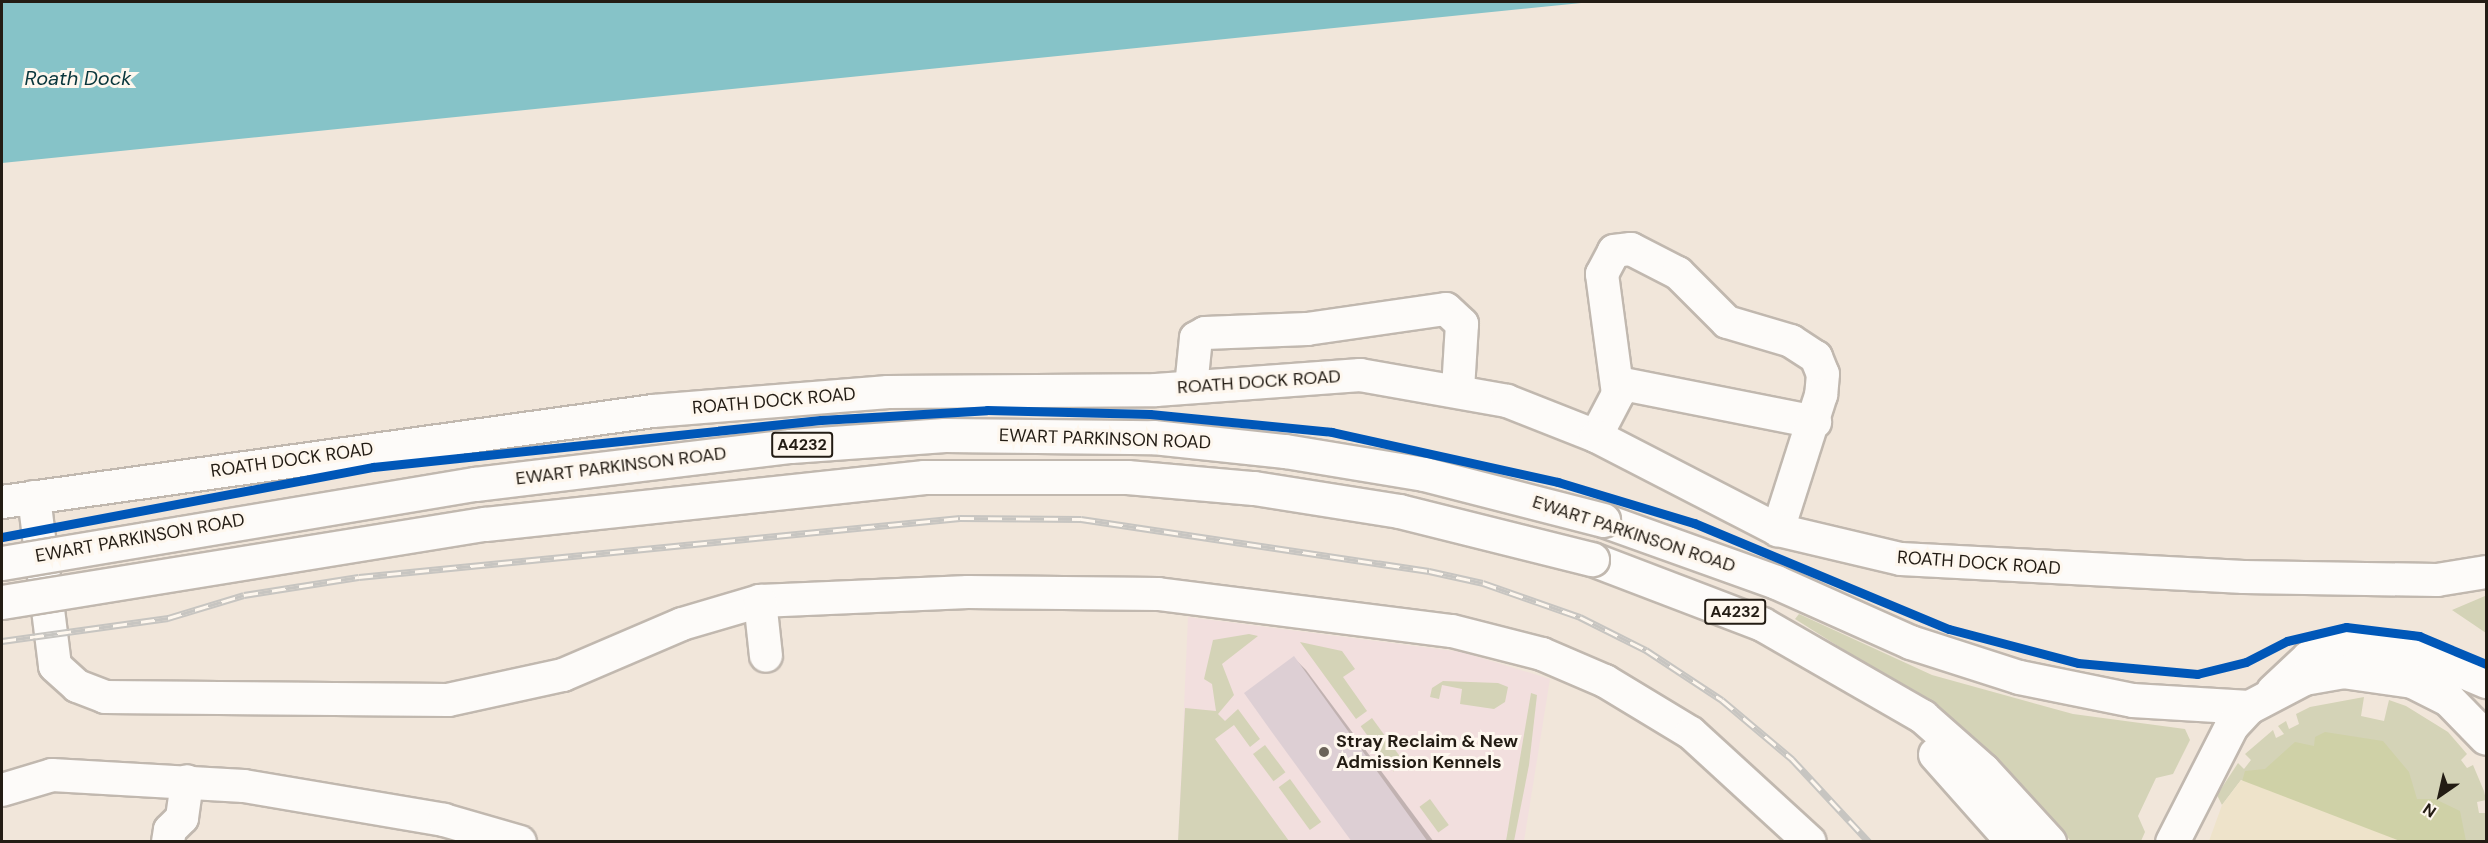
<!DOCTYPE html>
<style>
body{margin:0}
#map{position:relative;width:2488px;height:843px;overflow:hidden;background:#f1e6da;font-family:"DM Sans",sans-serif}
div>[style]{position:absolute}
.commercial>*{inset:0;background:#f2dfde}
.green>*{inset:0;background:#d4d3b7;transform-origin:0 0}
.forest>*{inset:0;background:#cfd1a7}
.sand>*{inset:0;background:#eee3ca}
.water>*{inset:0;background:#86c3c8}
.shadow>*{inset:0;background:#0003}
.building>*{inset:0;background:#ddcfd4}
.roads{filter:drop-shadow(2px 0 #c1b8af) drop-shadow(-2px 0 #c1b8af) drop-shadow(0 2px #c1b8af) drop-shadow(0 -2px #c1b8af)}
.minor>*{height:32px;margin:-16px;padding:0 16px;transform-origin:16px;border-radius:16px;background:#fdfbf9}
.major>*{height:33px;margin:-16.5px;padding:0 16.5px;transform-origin:16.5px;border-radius:16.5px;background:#fdfbf9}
.rail>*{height:7px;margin-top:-3.5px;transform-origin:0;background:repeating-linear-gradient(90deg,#fef7ee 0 14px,#c7c5c1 0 28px);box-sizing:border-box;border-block:2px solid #c7c5c1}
.bridges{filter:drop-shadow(2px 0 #c1b8af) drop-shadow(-2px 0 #c1b8af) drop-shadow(0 2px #c1b8af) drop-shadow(0 -2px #c1b8af)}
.major-bridge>*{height:33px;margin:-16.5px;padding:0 16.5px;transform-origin:16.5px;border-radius:16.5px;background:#fdfbf9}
.cycleway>*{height:9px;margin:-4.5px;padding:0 4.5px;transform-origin:4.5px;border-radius:4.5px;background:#0057b8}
.dots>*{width:16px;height:16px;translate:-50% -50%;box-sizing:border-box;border:3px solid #fef7ee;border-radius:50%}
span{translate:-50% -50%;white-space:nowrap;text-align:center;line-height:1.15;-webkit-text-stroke:6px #fef7ee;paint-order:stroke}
.shield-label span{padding:2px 4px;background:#fef7ee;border:2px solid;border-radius:4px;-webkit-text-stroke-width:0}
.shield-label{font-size:16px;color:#231c14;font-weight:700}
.street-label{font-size:18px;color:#231c14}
.poi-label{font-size:18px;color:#231c14;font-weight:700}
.left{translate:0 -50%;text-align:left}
.water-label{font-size:20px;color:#09363c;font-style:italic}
.frame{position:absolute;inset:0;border:3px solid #231c14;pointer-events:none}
.north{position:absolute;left:2410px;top:765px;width:60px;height:60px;-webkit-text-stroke:4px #fef7ee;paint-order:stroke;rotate:214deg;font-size:16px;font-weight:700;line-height:24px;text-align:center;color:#231c14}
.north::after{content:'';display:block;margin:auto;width:21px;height:27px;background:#231c14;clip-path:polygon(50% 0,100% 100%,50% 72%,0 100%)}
</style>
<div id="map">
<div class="commercial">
<div style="clip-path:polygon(1188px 617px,1462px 652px,1550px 679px,1524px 841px,1178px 842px)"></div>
</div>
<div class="green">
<div style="clip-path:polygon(2486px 595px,2486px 633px,2452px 610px,2485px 596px)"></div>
<div style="clip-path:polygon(1799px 614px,1932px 675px,2073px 714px,2185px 729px,2190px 740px,2173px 774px,2156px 778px,2138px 816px,2145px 832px,2141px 841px,2071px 841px,1980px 749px,1903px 687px,1795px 619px)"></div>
<div style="clip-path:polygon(1249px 634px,1258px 636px,1222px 664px,1234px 695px,1218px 714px,1225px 721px,1238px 709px,1260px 739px,1250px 747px,1234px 725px,1215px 739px,1289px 841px,1178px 841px,1185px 708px,1216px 711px,1212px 684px,1204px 679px,1213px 640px)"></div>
<div style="clip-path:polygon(1300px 642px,1342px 651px,1355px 669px,1343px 677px,1367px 711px,1356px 719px)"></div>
<div style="clip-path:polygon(1443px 681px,1498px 683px,1508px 687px,1505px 702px,1494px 709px,1460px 704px,1462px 689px,1442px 685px,1439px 699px,1430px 697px,1432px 688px)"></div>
<div style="clip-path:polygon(1531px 693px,1537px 695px,1529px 765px,1514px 841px,1506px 841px)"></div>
<div style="clip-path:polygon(2364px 697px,2361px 716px,2384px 721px,2389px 700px,2406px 706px,2448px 732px,2467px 754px,2461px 760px,2467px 768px,2473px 765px,2484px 791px,2486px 800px,2477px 802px,2479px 813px,2486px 813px,2486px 841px,2400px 841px,2241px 780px,2222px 805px,2217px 795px,2238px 763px,2244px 769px,2251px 760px,2245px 754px,2273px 730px,2276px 738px,2284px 734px,2278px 726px,2286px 721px,2289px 729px,2299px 724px,2296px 714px,2310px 707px)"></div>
<div style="left:1372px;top:718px;width:56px;height:14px;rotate:54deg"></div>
<div style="left:1265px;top:745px;width:34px;height:15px;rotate:53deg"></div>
<div style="left:1290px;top:779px;width:53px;height:14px;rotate:54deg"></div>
<div style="left:1430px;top:799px;width:32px;height:13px;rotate:54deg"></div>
</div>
<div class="forest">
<div style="clip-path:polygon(2325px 732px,2383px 741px,2409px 772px,2417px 799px,2435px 799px,2460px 811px,2466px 841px,2392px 841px,2241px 785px,2245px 771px,2265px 769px,2295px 742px,2314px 746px,2315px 737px)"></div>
</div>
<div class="sand">
<div style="clip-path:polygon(2241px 780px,2400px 841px,2209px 841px,2222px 805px)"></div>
</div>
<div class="water">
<div style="clip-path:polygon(2px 2px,1591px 2px,2px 163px)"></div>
</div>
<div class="shadow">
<div style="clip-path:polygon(1294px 658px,1306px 670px,1434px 842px,1353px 842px)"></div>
</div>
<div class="building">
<div style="clip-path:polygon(1294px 656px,1428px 842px,1352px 842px,1274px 735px,1244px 693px)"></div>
</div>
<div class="roads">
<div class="minor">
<div style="left:1618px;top:383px;width:201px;rotate:11.2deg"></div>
<div style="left:1191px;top:387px;width:49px;rotate:-84.2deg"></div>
<div style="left:1196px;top:338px;width:10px;rotate:-29deg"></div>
<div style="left:1205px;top:333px;width:102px;rotate:-2.2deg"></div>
<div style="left:1307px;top:329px;width:140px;rotate:-8.2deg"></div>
<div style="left:1446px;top:309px;width:22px;rotate:43deg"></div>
<div style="left:1462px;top:324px;width:65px;rotate:93.5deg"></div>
<div style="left:1596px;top:436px;width:47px;rotate:-62.4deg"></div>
<div style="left:1618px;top:394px;width:121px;rotate:-97.6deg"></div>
<div style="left:1602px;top:274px;width:26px;rotate:-62deg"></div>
<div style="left:1614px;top:251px;width:17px;rotate:-7deg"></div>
<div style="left:1631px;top:249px;width:53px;rotate:27.1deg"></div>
<div style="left:1678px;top:273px;width:69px;rotate:45deg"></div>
<div style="left:1727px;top:322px;width:67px;rotate:16.5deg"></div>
<div style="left:1791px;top:341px;width:30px;rotate:33deg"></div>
<div style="left:1816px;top:357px;width:18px;rotate:68deg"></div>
<div style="left:1823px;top:374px;width:21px;rotate:95deg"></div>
<div style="left:1821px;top:395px;width:142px;rotate:107.7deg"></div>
<div style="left:34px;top:497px;width:170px;rotate:82.9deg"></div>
<div style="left:55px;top:666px;width:30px;rotate:42deg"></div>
<div style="left:77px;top:686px;width:30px;rotate:21deg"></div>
<div style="left:105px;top:697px;width:343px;rotate:0.5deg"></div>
<div style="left:448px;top:700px;width:118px;rotate:-12.3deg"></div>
<div style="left:563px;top:675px;width:129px;rotate:-23.2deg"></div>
<div style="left:682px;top:624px;width:81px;rotate:-16.4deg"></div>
<div style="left:760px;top:601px;width:208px;rotate:-2.5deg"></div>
<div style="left:968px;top:592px;width:190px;rotate:0.6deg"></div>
<div style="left:1158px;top:594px;width:296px;rotate:7.2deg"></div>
<div style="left:1452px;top:631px;width:93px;rotate:14.3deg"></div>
<div style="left:1542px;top:654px;width:69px;rotate:23.2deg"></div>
<div style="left:1605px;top:681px;width:100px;rotate:31.2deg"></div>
<div style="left:1691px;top:733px;width:161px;rotate:42.5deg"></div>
<div style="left:2px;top:502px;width:657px;rotate:-7.96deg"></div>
<div style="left:653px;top:411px;width:236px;rotate:-4.6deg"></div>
<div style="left:888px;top:392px;width:268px;rotate:-0.4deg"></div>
<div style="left:1156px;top:390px;width:205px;rotate:-4.2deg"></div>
<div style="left:1360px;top:375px;width:149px;rotate:10deg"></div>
<div style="left:1507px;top:401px;width:96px;rotate:21.5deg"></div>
<div style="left:1596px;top:436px;width:205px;rotate:27.3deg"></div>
<div style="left:1778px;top:530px;width:126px;rotate:13.3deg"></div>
<div style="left:1901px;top:559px;width:343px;rotate:3deg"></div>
<div style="left:2244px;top:577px;width:193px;rotate:0.9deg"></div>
<div style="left:2437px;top:580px;width:50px;rotate:-9.3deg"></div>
<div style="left:760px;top:601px;width:55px;rotate:83.8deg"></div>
<div style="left:2273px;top:691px;width:48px;rotate:-43.3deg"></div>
<div style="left:2308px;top:658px;width:40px;rotate:-18.9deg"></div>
<div style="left:2346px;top:645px;width:62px;rotate:3.7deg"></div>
<div style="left:2408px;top:649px;width:85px;rotate:22.9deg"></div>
<div style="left:2px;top:790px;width:52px;rotate:-16.7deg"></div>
<div style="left:52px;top:775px;width:192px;rotate:3.3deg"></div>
<div style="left:244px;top:786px;width:203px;rotate:9.6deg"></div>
<div style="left:444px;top:820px;width:79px;rotate:16.1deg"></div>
<div style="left:168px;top:842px;width:12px;rotate:-81deg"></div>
<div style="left:170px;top:830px;width:17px;rotate:-45deg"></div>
<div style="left:182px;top:818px;width:37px;rotate:-82deg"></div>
</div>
<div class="major">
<div style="left:1603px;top:520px;width:184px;rotate:19.7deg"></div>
<div style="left:1776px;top:582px;width:147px;rotate:24.1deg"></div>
<div style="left:1910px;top:642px;width:114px;rotate:17.8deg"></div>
<div style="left:2019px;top:677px;width:115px;rotate:11.5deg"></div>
<div style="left:2132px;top:700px;width:117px;rotate:3.4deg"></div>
<div style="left:1592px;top:559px;width:182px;rotate:20.9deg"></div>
<div style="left:1762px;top:624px;width:185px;rotate:29.9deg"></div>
<div style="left:1922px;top:716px;width:81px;rotate:41.5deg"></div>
<div style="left:1983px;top:770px;width:98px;rotate:47.5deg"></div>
<div style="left:1935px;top:754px;width:118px;rotate:48.4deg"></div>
<div style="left:2172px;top:842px;width:130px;rotate:-63deg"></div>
<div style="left:2231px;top:726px;width:26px;rotate:-47deg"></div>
<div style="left:2249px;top:707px;width:62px;rotate:-27.8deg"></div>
<div style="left:2304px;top:678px;width:39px;rotate:-10deg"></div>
<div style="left:2342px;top:671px;width:71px;rotate:8.1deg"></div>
<div style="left:2412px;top:681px;width:40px;rotate:26.6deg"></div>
<div style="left:2448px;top:699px;width:54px;rotate:45.7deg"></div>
</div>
</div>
<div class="rail">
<div style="left:2px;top:641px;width:168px;rotate:-7.9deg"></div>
<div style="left:168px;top:618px;width:79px;rotate:-16.8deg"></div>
<div style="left:244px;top:595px;width:116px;rotate:-8.9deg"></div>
<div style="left:359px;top:577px;width:604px;rotate:-5.61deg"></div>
<div style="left:960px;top:518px;width:121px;rotate:0.5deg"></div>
<div style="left:1081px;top:519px;width:352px;rotate:8.5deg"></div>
<div style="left:1429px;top:571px;width:55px;rotate:12.5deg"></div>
<div style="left:1483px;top:583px;width:103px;rotate:19.3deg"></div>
<div style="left:1580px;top:617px;width:74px;rotate:26.6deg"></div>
<div style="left:1646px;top:650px;width:91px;rotate:33.3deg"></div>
<div style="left:1722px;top:700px;width:92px;rotate:40.1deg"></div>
<div style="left:1792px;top:759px;width:113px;rotate:47.1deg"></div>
</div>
<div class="bridges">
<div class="major-bridge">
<div style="left:2px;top:563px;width:480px;rotate:-9.5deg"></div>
<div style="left:475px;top:484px;width:318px;rotate:-6.9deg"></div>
<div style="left:791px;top:446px;width:154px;rotate:-4.1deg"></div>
<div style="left:945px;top:435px;width:208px;rotate:0.6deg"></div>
<div style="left:1153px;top:437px;width:133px;rotate:6.1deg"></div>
<div style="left:1285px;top:451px;width:141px;rotate:9.4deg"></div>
<div style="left:1424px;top:474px;width:185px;rotate:14.4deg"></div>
<div style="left:2px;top:602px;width:489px;rotate:-9.2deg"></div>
<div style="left:485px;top:524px;width:442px;rotate:-6.1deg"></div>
<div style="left:924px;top:477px;width:203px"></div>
<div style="left:1127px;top:477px;width:127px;rotate:5deg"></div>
<div style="left:1254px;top:488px;width:147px;rotate:9deg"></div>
<div style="left:1399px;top:511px;width:199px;rotate:14deg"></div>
</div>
</div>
<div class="cycleway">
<div style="left:2px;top:537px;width:378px;rotate:-10.7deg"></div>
<div style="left:373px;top:467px;width:450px;rotate:-6deg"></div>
<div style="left:821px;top:420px;width:166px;rotate:-3.4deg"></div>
<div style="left:987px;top:410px;width:163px;rotate:1.4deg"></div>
<div style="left:1150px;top:414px;width:183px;rotate:5.6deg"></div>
<div style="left:1332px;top:432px;width:231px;rotate:12.5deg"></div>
<div style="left:1558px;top:482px;width:142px;rotate:16.8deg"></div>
<div style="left:1694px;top:523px;width:276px;rotate:22.6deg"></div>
<div style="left:1949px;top:629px;width:133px;rotate:14.8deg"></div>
<div style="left:2078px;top:663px;width:120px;rotate:5.3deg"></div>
<div style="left:2197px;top:674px;width:50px;rotate:-13.8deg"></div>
<div style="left:2246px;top:662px;width:46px;rotate:-27.1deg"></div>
<div style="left:2287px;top:641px;width:61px;rotate:-13.3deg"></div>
<div style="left:2346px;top:627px;width:74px;rotate:7deg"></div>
<div style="left:2419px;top:636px;width:73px;rotate:22.7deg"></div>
</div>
<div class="dots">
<div style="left:1324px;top:752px;background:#6b6359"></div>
</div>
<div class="shield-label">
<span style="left:802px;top:445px">A4232</span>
<span style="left:1735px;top:612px">A4232</span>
</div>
<div class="street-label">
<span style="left:1259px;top:382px;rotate:-4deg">ROATH DOCK ROAD</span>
<span style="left:774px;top:401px;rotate:-5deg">ROATH DOCK ROAD</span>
<span style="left:1105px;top:439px;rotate:2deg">EWART PARKINSON ROAD</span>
<span style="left:292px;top:460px;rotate:-8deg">ROATH DOCK ROAD</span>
<span style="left:621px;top:466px;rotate:-7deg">EWART PARKINSON ROAD</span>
<span style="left:1634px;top:534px;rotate:18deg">EWART PARKINSON ROAD</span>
<span style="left:140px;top:538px;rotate:-10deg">EWART PARKINSON ROAD</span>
<span style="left:1979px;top:563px;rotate:4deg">ROATH DOCK ROAD</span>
</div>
<div class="poi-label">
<span class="left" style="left:1336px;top:752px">Stray Reclaim &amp; New<br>Admission Kennels</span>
</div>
<div class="water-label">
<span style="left:78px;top:78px">Roath Dock</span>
</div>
<div class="frame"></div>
<div class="north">N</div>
</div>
